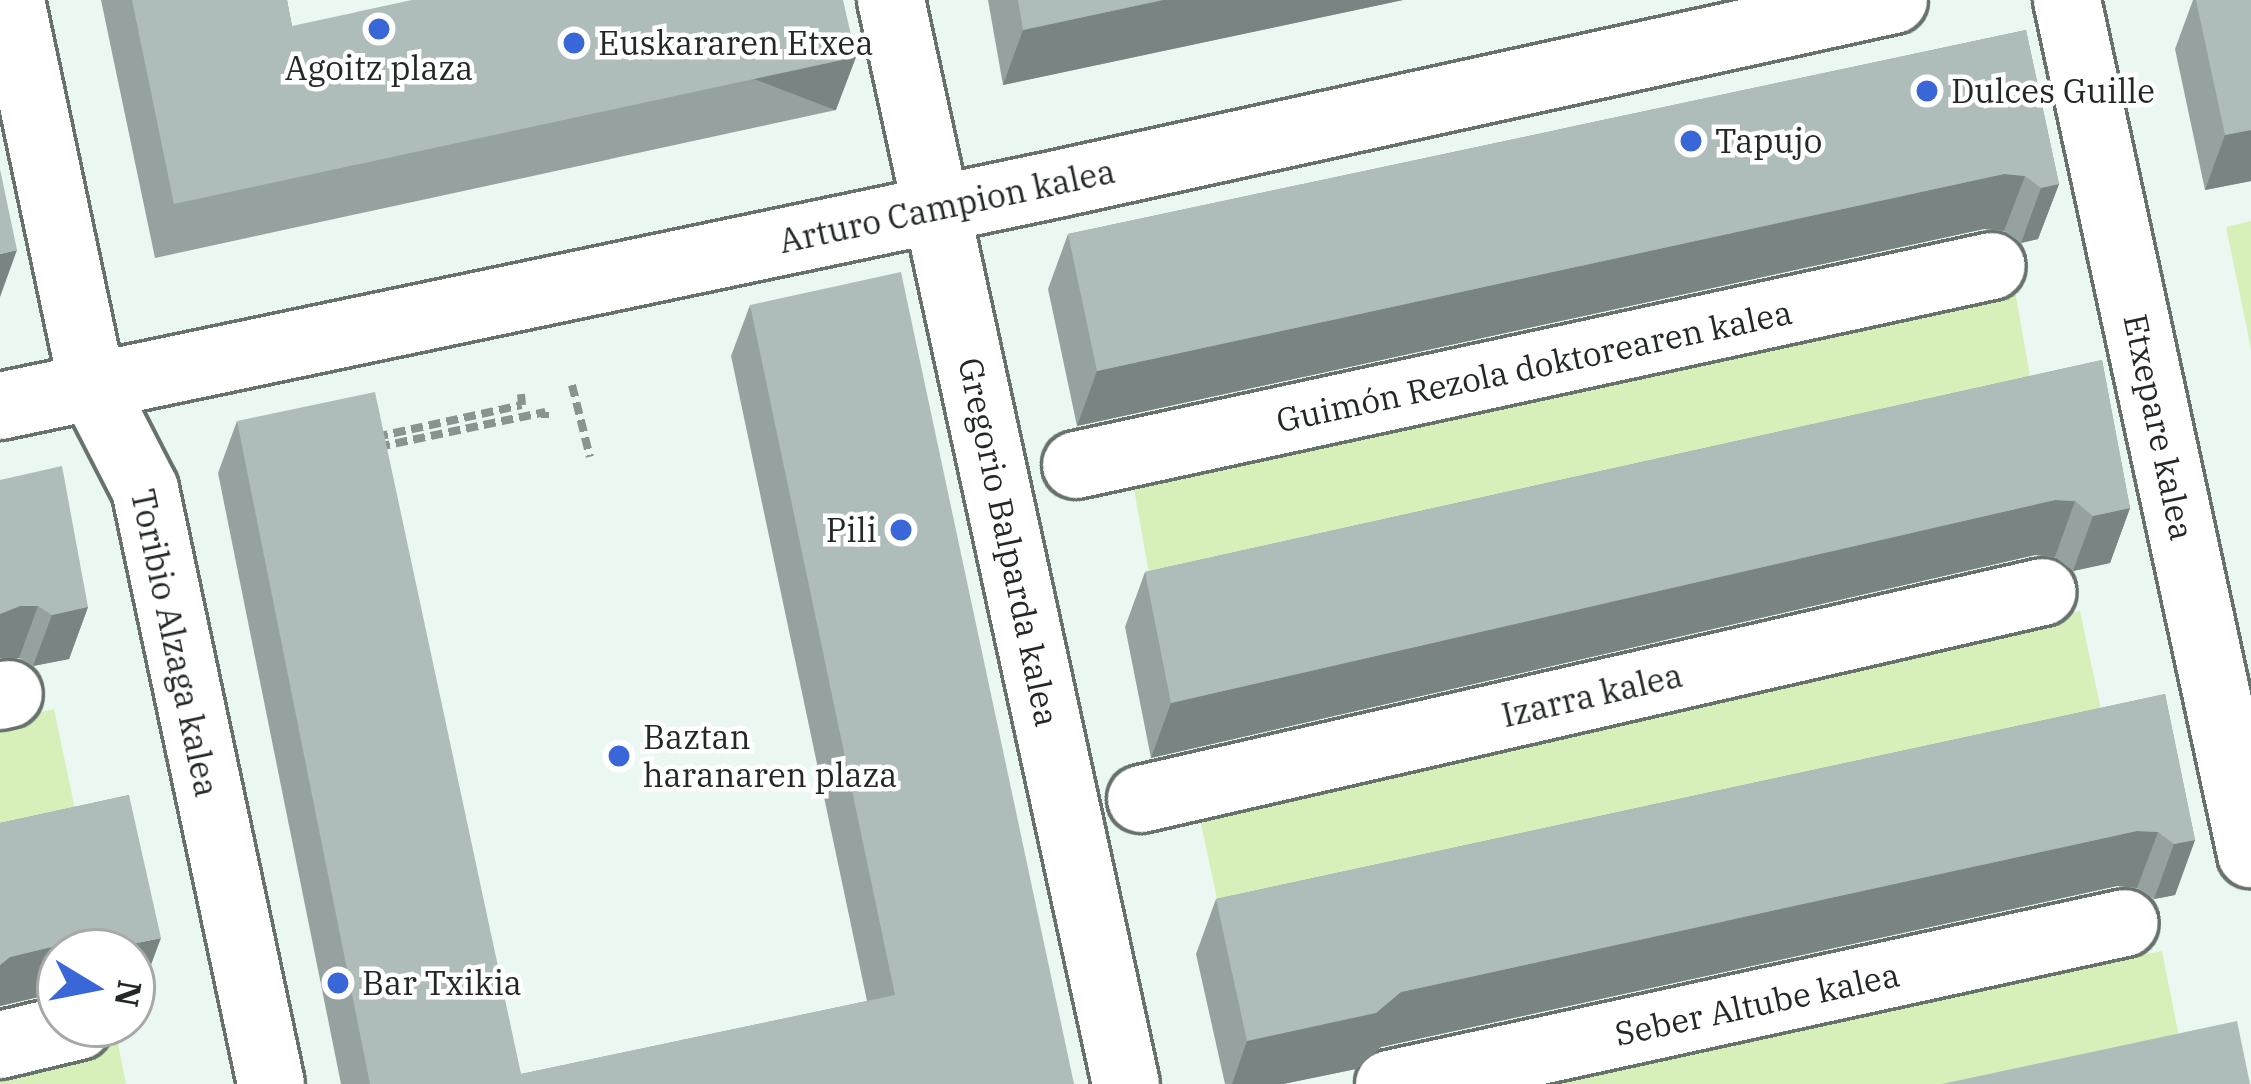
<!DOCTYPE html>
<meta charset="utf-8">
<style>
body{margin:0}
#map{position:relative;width:2251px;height:1084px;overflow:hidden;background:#ebf8f2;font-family:"IBM Plex Serif",serif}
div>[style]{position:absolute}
.green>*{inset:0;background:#d7f0ba;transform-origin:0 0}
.path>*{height:8px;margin-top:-4px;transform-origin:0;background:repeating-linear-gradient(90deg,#89938f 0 12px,transparent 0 18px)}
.roads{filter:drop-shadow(3px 0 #67726d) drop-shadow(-3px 0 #67726d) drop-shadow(0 3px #67726d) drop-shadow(0 -3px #67726d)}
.pedestrian>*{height:66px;margin:-33px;padding:0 33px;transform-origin:33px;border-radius:33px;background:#fff}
.minor>*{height:66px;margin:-33px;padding:0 33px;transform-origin:33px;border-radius:33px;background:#fff}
.wall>*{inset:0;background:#96a2a0}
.shaded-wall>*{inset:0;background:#7a8482;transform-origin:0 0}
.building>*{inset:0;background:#aebcba}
.dots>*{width:33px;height:33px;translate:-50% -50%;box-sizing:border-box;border:6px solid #fff;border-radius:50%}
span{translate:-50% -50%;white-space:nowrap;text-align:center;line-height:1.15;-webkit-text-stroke:9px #fff;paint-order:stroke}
.poi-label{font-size:33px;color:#232826}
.left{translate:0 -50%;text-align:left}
.right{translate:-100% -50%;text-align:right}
.street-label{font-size:33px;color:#232826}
.north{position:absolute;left:36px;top:928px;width:120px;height:120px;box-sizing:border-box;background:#fff;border:3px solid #a7a9a8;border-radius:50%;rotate:100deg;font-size:33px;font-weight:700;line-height:48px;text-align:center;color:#232826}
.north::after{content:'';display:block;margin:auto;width:42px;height:54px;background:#3967d8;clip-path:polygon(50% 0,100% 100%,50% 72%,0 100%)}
</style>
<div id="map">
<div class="green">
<div style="clip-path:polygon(2251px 221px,2251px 349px,2226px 227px)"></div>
<div style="left:2014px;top:285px;width:142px;height:902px;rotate:80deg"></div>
<div style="left:2080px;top:611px;width:147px;height:904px;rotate:78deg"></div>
<div style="clip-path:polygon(54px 709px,84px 852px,0 870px,0 721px)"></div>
<div style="clip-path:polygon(2162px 951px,2188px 1082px,2180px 1084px,1507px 1084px)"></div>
<div style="clip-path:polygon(117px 1039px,126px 1084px,0 1084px,0 1064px)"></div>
</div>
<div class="path">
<div style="left:572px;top:385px;width:74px;rotate:76deg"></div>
<div style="left:376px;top:437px;width:149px;rotate:-12.4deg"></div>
<div style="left:522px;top:405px;width:11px;rotate:-95deg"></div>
<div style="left:378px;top:447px;width:171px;rotate:-11.8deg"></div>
<div style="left:545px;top:412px;width:6px;rotate:90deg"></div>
</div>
<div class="roads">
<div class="pedestrian">
<div style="left:1076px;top:465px;width:937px;rotate:-12.26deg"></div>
<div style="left:0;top:696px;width:9px;rotate:-13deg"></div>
<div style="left:1141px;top:799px;width:925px;rotate:-12.93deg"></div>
<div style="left:0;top:1045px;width:81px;rotate:-13.5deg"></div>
<div style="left:1389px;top:1084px;width:753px;rotate:-12.34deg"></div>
</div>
<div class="minor">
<div style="left:11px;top:0;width:394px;rotate:78.1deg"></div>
<div style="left:92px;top:386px;width:116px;rotate:62.8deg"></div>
<div style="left:145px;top:489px;width:608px;rotate:78.04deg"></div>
<div style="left:891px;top:0;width:1109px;rotate:77.77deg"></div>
<div style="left:2067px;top:0;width:874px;rotate:77.84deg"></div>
<div style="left:0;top:406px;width:1080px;rotate:-11.86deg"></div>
<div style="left:1057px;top:184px;width:857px;rotate:-12.4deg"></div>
</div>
</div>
<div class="wall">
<div style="clip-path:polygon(101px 0,287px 0,292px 26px,856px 57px,836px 110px,155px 258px)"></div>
<div style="clip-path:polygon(988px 0,1403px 0,1003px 85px)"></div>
<div style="clip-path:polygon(2193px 0,2251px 0,2251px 181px,2205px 190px,2175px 49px)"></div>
<div style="clip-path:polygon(2026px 30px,2059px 184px,2038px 239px,2021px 243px,2004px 231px,1984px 229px,1077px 426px,1048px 289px,1068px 234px)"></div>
<div style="clip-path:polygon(750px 305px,1074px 1084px,341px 1084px,218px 473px,237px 421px,521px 1074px,867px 1001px,731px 356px)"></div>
<div style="clip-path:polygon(2102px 360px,2130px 508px,2110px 563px,2073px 571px,2055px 557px,2035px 555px,1151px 758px,1125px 627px,1145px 572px)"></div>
<div style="clip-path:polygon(0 480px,88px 607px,69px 659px,33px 666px,19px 658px,0 658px)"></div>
<div style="clip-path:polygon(2165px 694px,2195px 840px,2175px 895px,2154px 899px,2137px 888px,2117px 886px,1381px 1047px,1356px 1069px,1283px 1084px,1225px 1084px,1196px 954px,1216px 899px)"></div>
<div style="clip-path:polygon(129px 795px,142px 989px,132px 952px,60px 952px,60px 992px,0 1006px,0 823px)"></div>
</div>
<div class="shaded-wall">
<div style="clip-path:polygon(1163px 0,1403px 0,1003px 85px,1023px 30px)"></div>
<div style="left:856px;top:57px;width:57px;height:698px;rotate:111deg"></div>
<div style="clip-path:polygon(2251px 130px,2251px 181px,2205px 190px,2225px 135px)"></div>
<div style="clip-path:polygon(2004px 174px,2025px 176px,2004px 231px,1984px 229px,1077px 426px,1097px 371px)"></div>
<div style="clip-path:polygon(2059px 184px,2038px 239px,2021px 243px,2041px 188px)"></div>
<div style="clip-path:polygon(17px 250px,0 297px,0 254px)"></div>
<div style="clip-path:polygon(2055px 500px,2075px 501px,2055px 557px,2035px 555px,1151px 758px,1171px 703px)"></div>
<div style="clip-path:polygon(2130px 508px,2110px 563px,2073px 571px,2093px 516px)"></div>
<div style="clip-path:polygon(20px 606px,38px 606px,19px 658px,0 658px,0 614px)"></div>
<div style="clip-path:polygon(88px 607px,69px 659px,33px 666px,52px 615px)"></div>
<div style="clip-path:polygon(2137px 831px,2158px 832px,2137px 888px,2117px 886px,1381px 1047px,1356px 1069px,1283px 1084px,1232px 1084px,1247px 1041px,1401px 992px)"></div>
<div style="clip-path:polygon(2195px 840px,2175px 895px,2154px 899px,2174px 844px)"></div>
<div style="clip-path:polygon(89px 938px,107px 938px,102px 952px,60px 952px,60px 992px,0 1006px,0 965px,10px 957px)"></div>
<div style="clip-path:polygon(161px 938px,142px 989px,132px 992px,132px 952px,119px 952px,122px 946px)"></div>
</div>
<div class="building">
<div style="clip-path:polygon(132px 0,287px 0,292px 26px,412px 0,843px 0,856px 57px,174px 204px)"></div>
<div style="clip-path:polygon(1018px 0,1163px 0,1023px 30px)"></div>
<div style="clip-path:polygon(2196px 0,2251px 0,2251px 130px,2225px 135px)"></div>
<div style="clip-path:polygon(2026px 30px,2059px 184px,2041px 188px,2025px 176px,2004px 174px,1097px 371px,1068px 234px)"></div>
<div style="clip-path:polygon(0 169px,17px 250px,0 254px)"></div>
<div style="clip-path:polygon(901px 272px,1074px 1084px,370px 1084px,237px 421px,375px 392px,521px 1074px,895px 995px,750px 305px)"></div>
<div style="clip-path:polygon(2102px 360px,2130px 508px,2093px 516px,2075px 501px,2055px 500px,1171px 703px,1145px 572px)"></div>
<div style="clip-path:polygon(62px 466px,88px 607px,52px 615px,38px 606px,20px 606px,0 614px,0 480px)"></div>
<div style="clip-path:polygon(2165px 694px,2195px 840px,2174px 844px,2158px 832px,2137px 831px,1401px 992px,1376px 1013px,1247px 1041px,1216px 899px)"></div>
<div style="clip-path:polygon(129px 795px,161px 938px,122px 946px,107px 938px,89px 938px,10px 957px,0 965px,0 823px)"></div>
<div style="clip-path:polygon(2237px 1021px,2250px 1084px,1942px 1084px)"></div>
</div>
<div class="dots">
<div style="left:379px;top:29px;background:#3967d8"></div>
<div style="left:574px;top:43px;background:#3967d8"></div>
<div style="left:1927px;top:91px;background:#3967d8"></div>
<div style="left:1691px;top:141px;background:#3967d8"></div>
<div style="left:901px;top:530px;background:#3967d8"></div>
<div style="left:619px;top:756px;background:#3967d8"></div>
<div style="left:338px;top:983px;background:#3967d8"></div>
</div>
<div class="poi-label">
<span class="left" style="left:598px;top:43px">Euskararen Etxea</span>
<span style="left:379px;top:68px">Agoitz plaza</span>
<span class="left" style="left:1951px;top:91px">Dulces Guille</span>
<span class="left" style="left:1715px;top:141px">Tapujo</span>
<span class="right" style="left:877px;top:530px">Pili</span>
<span class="left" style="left:643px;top:756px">Baztan<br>haranaren plaza</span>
<span class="left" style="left:362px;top:983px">Bar Txikia</span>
</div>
<div class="street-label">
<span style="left:947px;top:206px;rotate:-12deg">Arturo Campion kalea</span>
<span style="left:1534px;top:366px;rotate:-12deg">Guimón Rezola doktorearen kalea</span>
<span style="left:2159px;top:427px;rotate:78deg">Etxepare kalea</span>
<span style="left:1009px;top:542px;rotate:78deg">Gregorio Balparda kalea</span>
<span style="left:175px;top:643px;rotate:78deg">Toribio Alzaga kalea</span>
<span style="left:1592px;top:695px;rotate:-13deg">Izarra kalea</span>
<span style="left:1757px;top:1004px;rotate:-12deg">Seber Altube kalea</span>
</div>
<div class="north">N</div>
</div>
